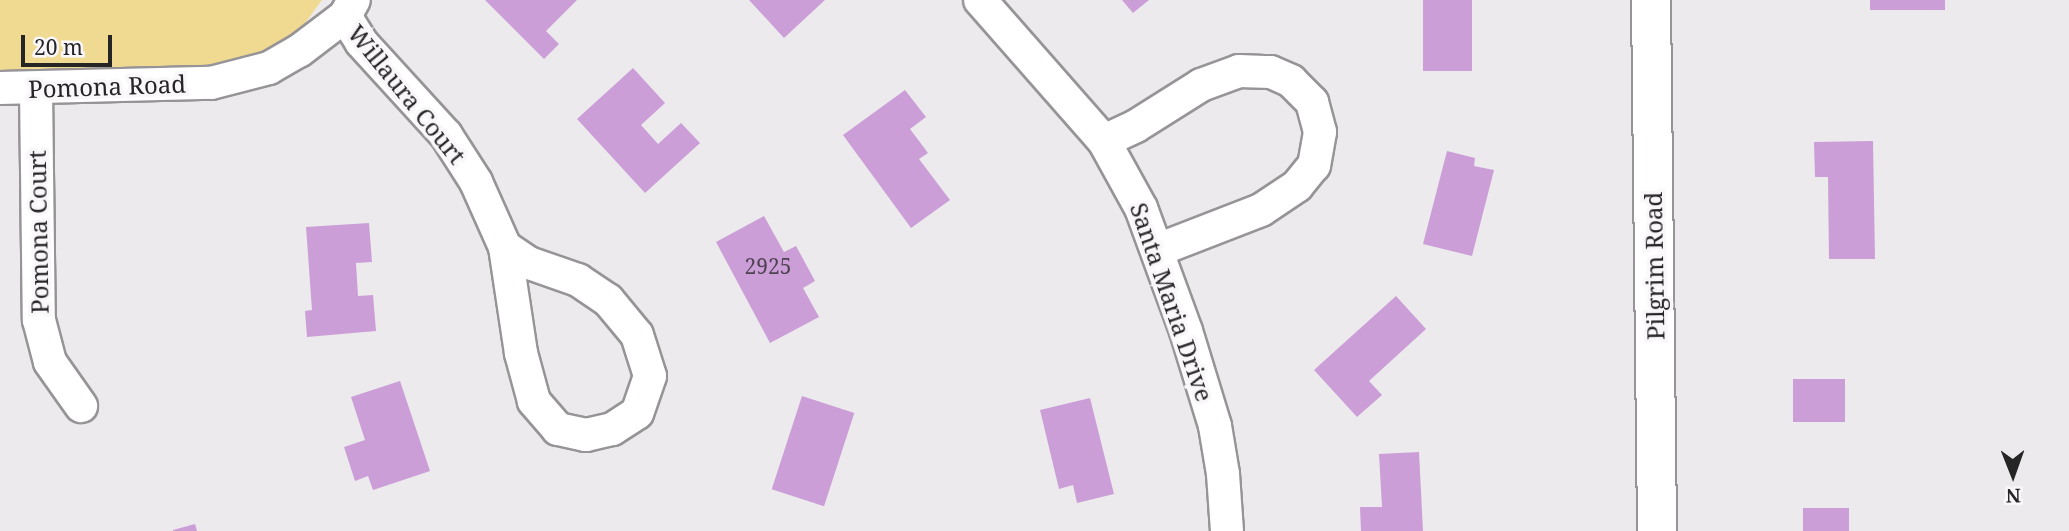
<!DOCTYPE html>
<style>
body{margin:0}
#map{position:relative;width:2069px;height:531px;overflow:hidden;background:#eceaed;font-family:"Noto Serif",serif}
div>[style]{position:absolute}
.green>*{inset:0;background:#f0da92}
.building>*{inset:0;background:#cb9ed7;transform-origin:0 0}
.roads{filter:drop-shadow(2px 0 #979497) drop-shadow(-2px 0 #979497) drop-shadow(0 2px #979497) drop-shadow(0 -2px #979497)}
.minor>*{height:32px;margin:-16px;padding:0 16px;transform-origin:16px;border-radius:16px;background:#fff}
.secondary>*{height:38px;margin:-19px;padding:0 19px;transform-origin:19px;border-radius:19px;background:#fff}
span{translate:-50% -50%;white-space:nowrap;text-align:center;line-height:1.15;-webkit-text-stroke:7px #faf7fa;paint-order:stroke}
.number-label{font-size:21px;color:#4f4352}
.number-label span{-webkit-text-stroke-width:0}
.street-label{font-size:24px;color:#262526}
.north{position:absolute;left:1978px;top:440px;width:70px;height:70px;-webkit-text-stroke:5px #faf7fa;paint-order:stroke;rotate:179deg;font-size:19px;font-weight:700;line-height:28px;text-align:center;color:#262526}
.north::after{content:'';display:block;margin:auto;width:24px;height:32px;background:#262526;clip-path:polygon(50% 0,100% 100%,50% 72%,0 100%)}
.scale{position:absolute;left:21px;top:35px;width:91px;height:32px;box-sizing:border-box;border:4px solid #262526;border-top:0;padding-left:9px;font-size:21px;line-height:24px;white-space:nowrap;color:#262526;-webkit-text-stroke:5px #faf7fa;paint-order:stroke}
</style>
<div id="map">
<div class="green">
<div style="clip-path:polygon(0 0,322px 0,300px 30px,256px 56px,213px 68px,0 71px)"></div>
</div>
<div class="building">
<div style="clip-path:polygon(485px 0,577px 0,546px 31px,559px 44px,544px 59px)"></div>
<div style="clip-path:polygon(749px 0,825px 0,784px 38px)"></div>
<div style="clip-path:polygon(1122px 0,1149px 0,1133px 13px)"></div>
<div style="left:1423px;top:0;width:49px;height:71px"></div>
<div style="left:1870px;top:0;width:75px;height:10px"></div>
<div style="clip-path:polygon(633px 68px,665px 103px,641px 125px,658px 144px,681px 123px,700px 143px,645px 193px,577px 119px)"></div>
<div style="clip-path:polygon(905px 90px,926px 117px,910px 129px,928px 153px,919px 159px,950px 200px,911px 228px,843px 135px)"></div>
<div style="clip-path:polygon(1873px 141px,1875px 259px,1829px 259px,1828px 177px,1815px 177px,1814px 142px)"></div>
<div style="clip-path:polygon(1447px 151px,1475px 158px,1474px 166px,1494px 170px,1472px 256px,1423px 244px)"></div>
<div style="clip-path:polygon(764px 216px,784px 252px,796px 246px,815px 281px,803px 288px,819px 317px,770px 343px,716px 242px)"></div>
<div style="clip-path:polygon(369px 223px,372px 262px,356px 263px,358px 296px,373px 295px,376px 331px,307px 337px,305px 311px,312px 310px,306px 227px)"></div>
<div style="clip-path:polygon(1396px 296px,1426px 329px,1369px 381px,1382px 395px,1357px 417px,1314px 370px)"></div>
<div style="left:1845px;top:379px;width:43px;height:52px;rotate:90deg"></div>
<div style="clip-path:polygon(400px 381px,430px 471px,373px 490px,368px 476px,355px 481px,344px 447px,365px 440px,351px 397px)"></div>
<div style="left:802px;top:396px;width:55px;height:98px;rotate:18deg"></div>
<div style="clip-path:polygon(1090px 398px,1114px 494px,1077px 503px,1073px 485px,1059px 489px,1040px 410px)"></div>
<div style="clip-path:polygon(1419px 452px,1423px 531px,1361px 531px,1360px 507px,1382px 507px,1379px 454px)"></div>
<div style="left:1849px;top:508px;width:23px;height:46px;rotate:90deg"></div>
<div style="clip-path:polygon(195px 524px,197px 531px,173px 531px,173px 530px)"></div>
</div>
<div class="roads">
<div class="minor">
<div style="left:980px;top:0;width:188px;rotate:48.7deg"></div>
<div style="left:1104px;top:141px;width:77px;rotate:61.1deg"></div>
<div style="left:1141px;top:208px;width:131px;rotate:69.9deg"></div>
<div style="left:1186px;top:331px;width:99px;rotate:73deg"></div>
<div style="left:1215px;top:426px;width:49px;rotate:80.5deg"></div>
<div style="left:1223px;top:474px;width:57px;rotate:86deg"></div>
<div style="left:345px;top:16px;width:31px;rotate:58deg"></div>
<div style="left:361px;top:42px;width:126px;rotate:47.6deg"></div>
<div style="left:446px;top:135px;width:56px;rotate:57.4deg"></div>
<div style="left:476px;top:182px;width:71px;rotate:66deg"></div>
<div style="left:0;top:88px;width:211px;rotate:-1.4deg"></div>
<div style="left:211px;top:83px;width:60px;rotate:-14.5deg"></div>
<div style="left:269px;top:68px;width:34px;rotate:-30deg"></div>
<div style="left:299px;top:51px;width:58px;rotate:-37.3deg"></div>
<div style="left:345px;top:16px;width:18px;rotate:-61deg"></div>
<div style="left:36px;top:89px;width:231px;rotate:89.3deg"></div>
<div style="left:39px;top:320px;width:43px;rotate:75.3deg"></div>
<div style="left:50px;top:362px;width:54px;rotate:54.8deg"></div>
<div style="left:1104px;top:141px;width:35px;rotate:-25deg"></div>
<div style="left:1136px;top:126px;width:77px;rotate:-32.2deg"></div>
<div style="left:1201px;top:85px;width:40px;rotate:-20.2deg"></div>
<div style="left:1239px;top:71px;width:32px;rotate:2deg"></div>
<div style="left:1271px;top:72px;width:22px;rotate:24deg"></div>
<div style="left:1291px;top:81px;width:30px;rotate:45deg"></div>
<div style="left:1312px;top:102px;width:31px;rotate:75deg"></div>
<div style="left:1320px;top:132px;width:34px;rotate:100deg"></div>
<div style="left:1314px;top:165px;width:27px;rotate:129deg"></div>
<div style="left:1297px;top:186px;width:43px;rotate:146.3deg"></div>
<div style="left:1261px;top:210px;width:110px;rotate:158.8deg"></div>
<div style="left:505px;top:247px;width:29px;rotate:34deg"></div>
<div style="left:529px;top:263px;width:52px;rotate:19.1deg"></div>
<div style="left:578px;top:280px;width:36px;rotate:34deg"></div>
<div style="left:608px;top:300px;width:45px;rotate:50.4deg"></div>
<div style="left:637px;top:335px;width:43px;rotate:72.4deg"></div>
<div style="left:650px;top:376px;width:39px;rotate:109deg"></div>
<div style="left:637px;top:413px;width:30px;rotate:147deg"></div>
<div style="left:612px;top:429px;width:27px;rotate:167deg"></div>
<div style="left:586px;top:435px;width:29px;rotate:-168deg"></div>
<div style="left:558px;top:429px;width:37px;rotate:-131deg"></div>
<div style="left:534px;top:401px;width:50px;rotate:-105.2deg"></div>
<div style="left:521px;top:353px;width:107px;rotate:-98.6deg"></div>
</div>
<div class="secondary">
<div style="left:1651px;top:0;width:531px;rotate:89.35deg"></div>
</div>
</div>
<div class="number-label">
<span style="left:768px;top:266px">2925</span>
</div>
<div class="street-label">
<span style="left:107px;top:86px;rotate:-2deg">Pomona Road</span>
<span style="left:407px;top:94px;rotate:51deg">Willaura Court</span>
<span style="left:38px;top:232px;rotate:-91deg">Pomona Court</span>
<span style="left:1654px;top:266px;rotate:-91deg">Pilgrim Road</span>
<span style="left:1172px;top:302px;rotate:71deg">Santa Maria Drive</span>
</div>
<div class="north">N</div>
<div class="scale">20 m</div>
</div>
